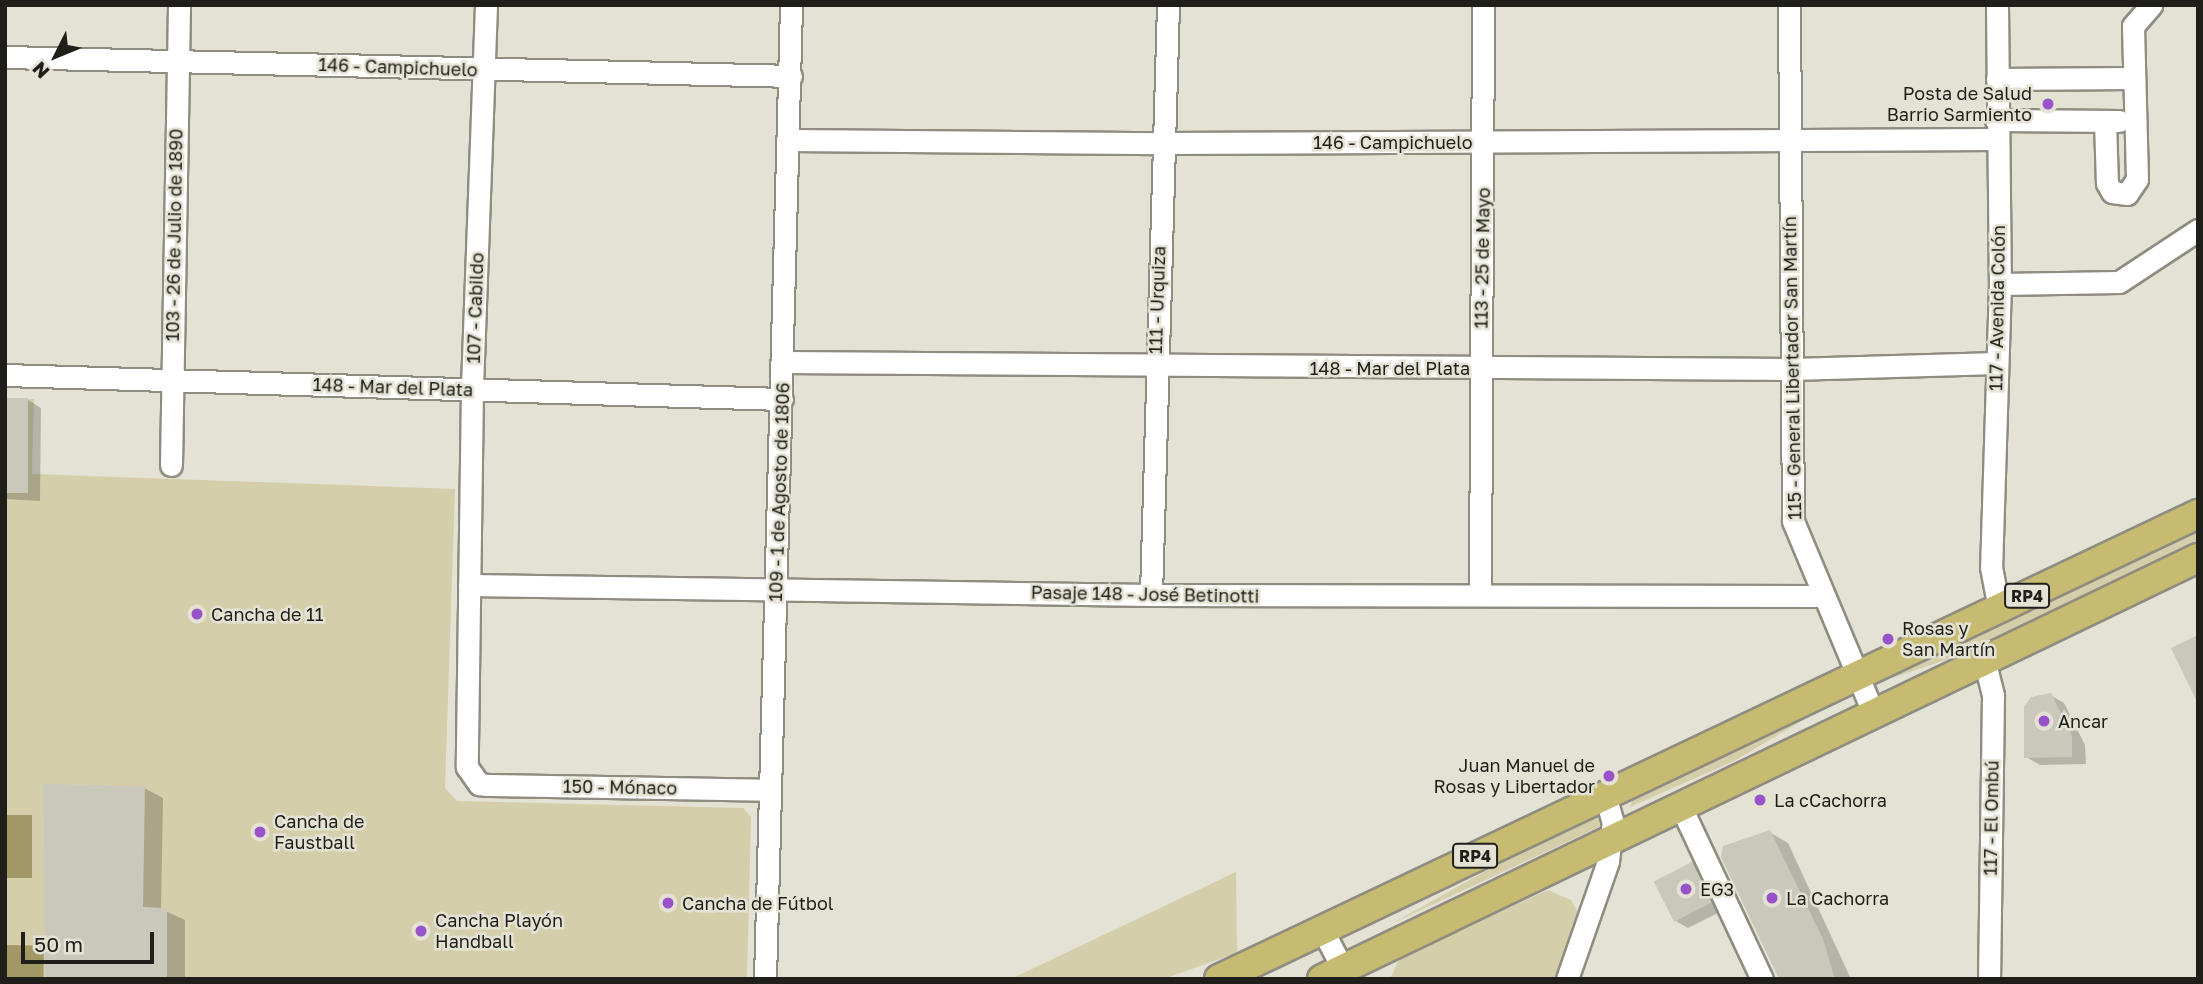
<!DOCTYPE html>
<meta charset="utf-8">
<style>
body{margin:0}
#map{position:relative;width:2203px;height:984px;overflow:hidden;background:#e4e2d4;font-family:"Golos Text",sans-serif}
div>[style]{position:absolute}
.green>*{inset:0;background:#d5ceaa}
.water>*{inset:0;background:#a19866;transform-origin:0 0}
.shadow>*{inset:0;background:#0003}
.building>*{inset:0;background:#cac8ba;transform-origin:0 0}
.roads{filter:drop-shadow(2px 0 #8f8c80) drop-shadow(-2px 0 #8f8c80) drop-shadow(0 2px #8f8c80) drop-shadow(0 -2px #8f8c80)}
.minor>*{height:21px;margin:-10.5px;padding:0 10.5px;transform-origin:10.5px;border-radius:10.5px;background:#fff}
.major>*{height:28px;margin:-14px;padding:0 14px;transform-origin:14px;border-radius:14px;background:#c6bb71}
.dots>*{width:19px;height:19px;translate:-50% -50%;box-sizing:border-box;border:4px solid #e4e2d4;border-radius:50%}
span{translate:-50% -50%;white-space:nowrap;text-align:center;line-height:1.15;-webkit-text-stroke:5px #e4e2d4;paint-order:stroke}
.shield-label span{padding:2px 5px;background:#e4e2d4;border:2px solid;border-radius:5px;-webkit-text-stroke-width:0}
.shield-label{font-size:16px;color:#1f1e19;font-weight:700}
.street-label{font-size:18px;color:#1f1e19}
.poi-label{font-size:18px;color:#1f1e19}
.right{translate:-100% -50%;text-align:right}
.left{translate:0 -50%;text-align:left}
.frame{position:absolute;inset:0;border:7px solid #1f1e19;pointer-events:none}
.north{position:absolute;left:21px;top:21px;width:70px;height:70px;-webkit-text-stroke:5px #e4e2d4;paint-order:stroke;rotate:227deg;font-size:19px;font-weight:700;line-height:28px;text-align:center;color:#1f1e19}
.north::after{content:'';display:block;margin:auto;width:24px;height:32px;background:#1f1e19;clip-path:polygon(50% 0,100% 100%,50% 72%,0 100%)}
.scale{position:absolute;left:21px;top:932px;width:133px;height:32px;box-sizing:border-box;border:4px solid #1f1e19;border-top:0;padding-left:9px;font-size:21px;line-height:24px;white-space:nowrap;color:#1f1e19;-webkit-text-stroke:5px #e4e2d4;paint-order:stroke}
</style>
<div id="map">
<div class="green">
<div style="clip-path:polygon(5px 398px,34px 399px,32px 474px,455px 489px,445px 788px,457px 801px,743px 808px,751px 817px,747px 979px,5px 979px)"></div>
<div style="clip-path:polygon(2198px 530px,2198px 543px,1967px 653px,1889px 679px)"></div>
<div style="clip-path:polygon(1810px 712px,1810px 716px,1734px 761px,1630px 807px,1634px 797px)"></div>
<div style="clip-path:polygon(1602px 811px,1603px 825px,1391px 924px,1534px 844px)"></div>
<div style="clip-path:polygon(1236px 872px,1237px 953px,1163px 979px,1011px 979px)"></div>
<div style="clip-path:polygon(1548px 890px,1571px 900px,1577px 911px,1577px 921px,1558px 979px,1390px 979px,1398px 962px,1411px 952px)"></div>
</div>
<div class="water">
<div style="left:5px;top:815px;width:27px;height:63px"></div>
<div style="left:5px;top:945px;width:39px;height:34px;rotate:1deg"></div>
</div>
<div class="shadow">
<div style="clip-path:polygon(5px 399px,28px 400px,41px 408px,40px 501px,5px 499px)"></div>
<div style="clip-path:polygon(2050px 695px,2064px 703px,2085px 745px,2086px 764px,2040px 765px,2026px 757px)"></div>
<div style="clip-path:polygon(144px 788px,163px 798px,161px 909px,185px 920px,185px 979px,47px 979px)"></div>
<div style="clip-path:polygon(1769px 832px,1788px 843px,1851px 979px,1781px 979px)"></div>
<div style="clip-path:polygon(1655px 881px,1732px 906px,1688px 928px,1674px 920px)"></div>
</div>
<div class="building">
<div style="left:5px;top:398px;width:23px;height:95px"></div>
<div style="clip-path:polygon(2198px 635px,2198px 704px,2171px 648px)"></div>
<div style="clip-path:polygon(2051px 693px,2072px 736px,2072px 757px,2024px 758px,2024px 707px,2031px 697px)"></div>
<div style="clip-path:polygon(43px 784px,145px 786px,143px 907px,167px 908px,167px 979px,45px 979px)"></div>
<div style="clip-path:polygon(1770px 830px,1823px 939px,1835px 979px,1779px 979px,1721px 857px,1723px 846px)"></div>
<div style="left:1700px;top:858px;width:45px;height:52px;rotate:63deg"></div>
</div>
<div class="roads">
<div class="minor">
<div style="left:486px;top:5px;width:384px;rotate:92.1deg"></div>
<div style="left:472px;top:389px;width:378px;rotate:90.8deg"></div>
<div style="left:467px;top:767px;width:21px;rotate:55deg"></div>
<div style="left:479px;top:784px;width:8px;rotate:7deg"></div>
<div style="left:487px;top:785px;width:283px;rotate:1deg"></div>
<div style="left:1789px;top:5px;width:516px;rotate:89.56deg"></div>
<div style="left:1793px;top:521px;width:210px;rotate:67.3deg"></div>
<div style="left:1997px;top:5px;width:279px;rotate:89.4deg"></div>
<div style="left:2000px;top:284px;width:283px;rotate:91.8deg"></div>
<div style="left:1991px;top:567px;width:43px;rotate:79.2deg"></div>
<div style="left:5px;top:57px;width:786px;rotate:1.38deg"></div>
<div style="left:1997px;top:79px;width:137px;rotate:-0.4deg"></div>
<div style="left:1996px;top:120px;width:123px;rotate:0.5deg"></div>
<div style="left:2105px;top:121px;width:62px;rotate:88.2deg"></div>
<div style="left:2107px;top:183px;width:10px;rotate:61deg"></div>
<div style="left:2112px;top:192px;width:15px;rotate:8deg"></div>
<div style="left:2127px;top:194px;width:18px;rotate:-56deg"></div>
<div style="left:2137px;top:179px;width:153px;rotate:-91.5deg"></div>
<div style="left:2133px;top:26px;width:28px;rotate:-49deg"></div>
<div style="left:790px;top:140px;width:374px;rotate:0.5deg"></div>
<div style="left:1164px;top:143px;width:832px;rotate:-0.28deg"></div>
<div style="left:2000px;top:284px;width:119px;rotate:-1deg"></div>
<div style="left:2119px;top:282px;width:95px;rotate:-33.4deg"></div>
<div style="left:783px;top:362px;width:1009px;rotate:0.4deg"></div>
<div style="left:1792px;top:369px;width:205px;rotate:-1.7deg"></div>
<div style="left:5px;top:375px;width:777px;rotate:1.77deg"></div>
<div style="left:171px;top:465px;width:460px;rotate:-89deg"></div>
<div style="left:469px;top:585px;width:682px;rotate:0.84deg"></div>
<div style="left:1151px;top:595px;width:670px;rotate:0.09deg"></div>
<div style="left:1151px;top:595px;width:590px;rotate:-88.35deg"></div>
<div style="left:1480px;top:595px;width:590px;rotate:-89.71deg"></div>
<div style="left:1984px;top:659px;width:38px;rotate:76deg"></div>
<div style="left:1993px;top:696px;width:283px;rotate:90.8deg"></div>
<div style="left:1681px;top:807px;width:190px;rotate:64.8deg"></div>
<div style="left:1322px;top:929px;width:56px;rotate:62.5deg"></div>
<div style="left:765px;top:979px;width:974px;rotate:-88.47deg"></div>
<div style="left:1567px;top:979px;width:125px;rotate:-70.8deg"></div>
<div style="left:1608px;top:861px;width:38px;rotate:-83deg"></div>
<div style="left:1613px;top:823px;width:29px;rotate:-106deg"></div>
</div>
<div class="major">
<div style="left:1219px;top:979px;width:1084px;rotate:-25.41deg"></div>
<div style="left:1322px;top:979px;width:972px;rotate:-25.67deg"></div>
</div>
</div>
<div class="dots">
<div style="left:2048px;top:104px;background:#9853c8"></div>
<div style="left:197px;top:614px;background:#9853c8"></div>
<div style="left:1888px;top:639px;background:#9853c8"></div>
<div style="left:2044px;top:721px;background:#9853c8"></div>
<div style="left:1609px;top:776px;background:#9853c8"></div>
<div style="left:1760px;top:800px;background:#9853c8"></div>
<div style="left:260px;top:832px;background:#9853c8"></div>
<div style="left:1686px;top:889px;background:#9853c8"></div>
<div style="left:1772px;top:898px;background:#9853c8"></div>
<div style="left:668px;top:903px;background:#9853c8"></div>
<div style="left:421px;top:931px;background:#9853c8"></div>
</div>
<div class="shield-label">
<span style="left:2027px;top:596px">RP4</span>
<span style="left:1475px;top:856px">RP4</span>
</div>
<div class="street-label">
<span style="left:398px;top:67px;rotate:2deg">146 - Campichuelo</span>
<span style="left:1393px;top:142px">146 - Campichuelo</span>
<span style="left:174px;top:235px;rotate:-89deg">103 - 26 de Julio de 1890</span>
<span style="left:1482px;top:258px;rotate:-89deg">113 - 25 de Mayo</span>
<span style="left:1157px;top:300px;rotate:-88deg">111 - Urquiza</span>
<span style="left:475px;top:308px;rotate:-88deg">107 - Cabildo</span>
<span style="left:1997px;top:308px;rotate:-89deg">117 - Avenida Colón</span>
<span style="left:1390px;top:368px">148 - Mar del Plata</span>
<span style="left:1792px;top:368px;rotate:-91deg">115 - General Libertador San Martín</span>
<span style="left:393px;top:387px;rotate:2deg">148 - Mar del Plata</span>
<span style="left:779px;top:492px;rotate:-88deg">109 - 1 de Agosto de 1806</span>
<span style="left:1145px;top:594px;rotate:1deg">Pasaje 148 - José Betinotti</span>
<span style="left:620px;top:787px;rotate:1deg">150 - Mónaco</span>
<span style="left:1991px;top:818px;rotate:-89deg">117 - El Ombú</span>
</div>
<div class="poi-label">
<span class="right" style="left:2032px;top:104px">Posta de Salud<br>Barrio Sarmiento</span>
<span class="left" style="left:211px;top:614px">Cancha de 11</span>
<span class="left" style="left:1902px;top:639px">Rosas y<br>San Martín</span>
<span class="left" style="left:2058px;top:721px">Ancar</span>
<span class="right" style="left:1595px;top:776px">Juan Manuel de<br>Rosas y Libertador</span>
<span class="left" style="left:1774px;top:800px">La cCachorra</span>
<span class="left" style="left:274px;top:832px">Cancha de<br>Faustball</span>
<span class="left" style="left:1700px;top:889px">EG3</span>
<span class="left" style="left:1786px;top:898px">La Cachorra</span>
<span class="left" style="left:682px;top:903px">Cancha de Fútbol</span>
<span class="left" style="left:435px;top:931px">Cancha Playón<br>Handball</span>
</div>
<div class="frame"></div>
<div class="north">N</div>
<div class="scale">50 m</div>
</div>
